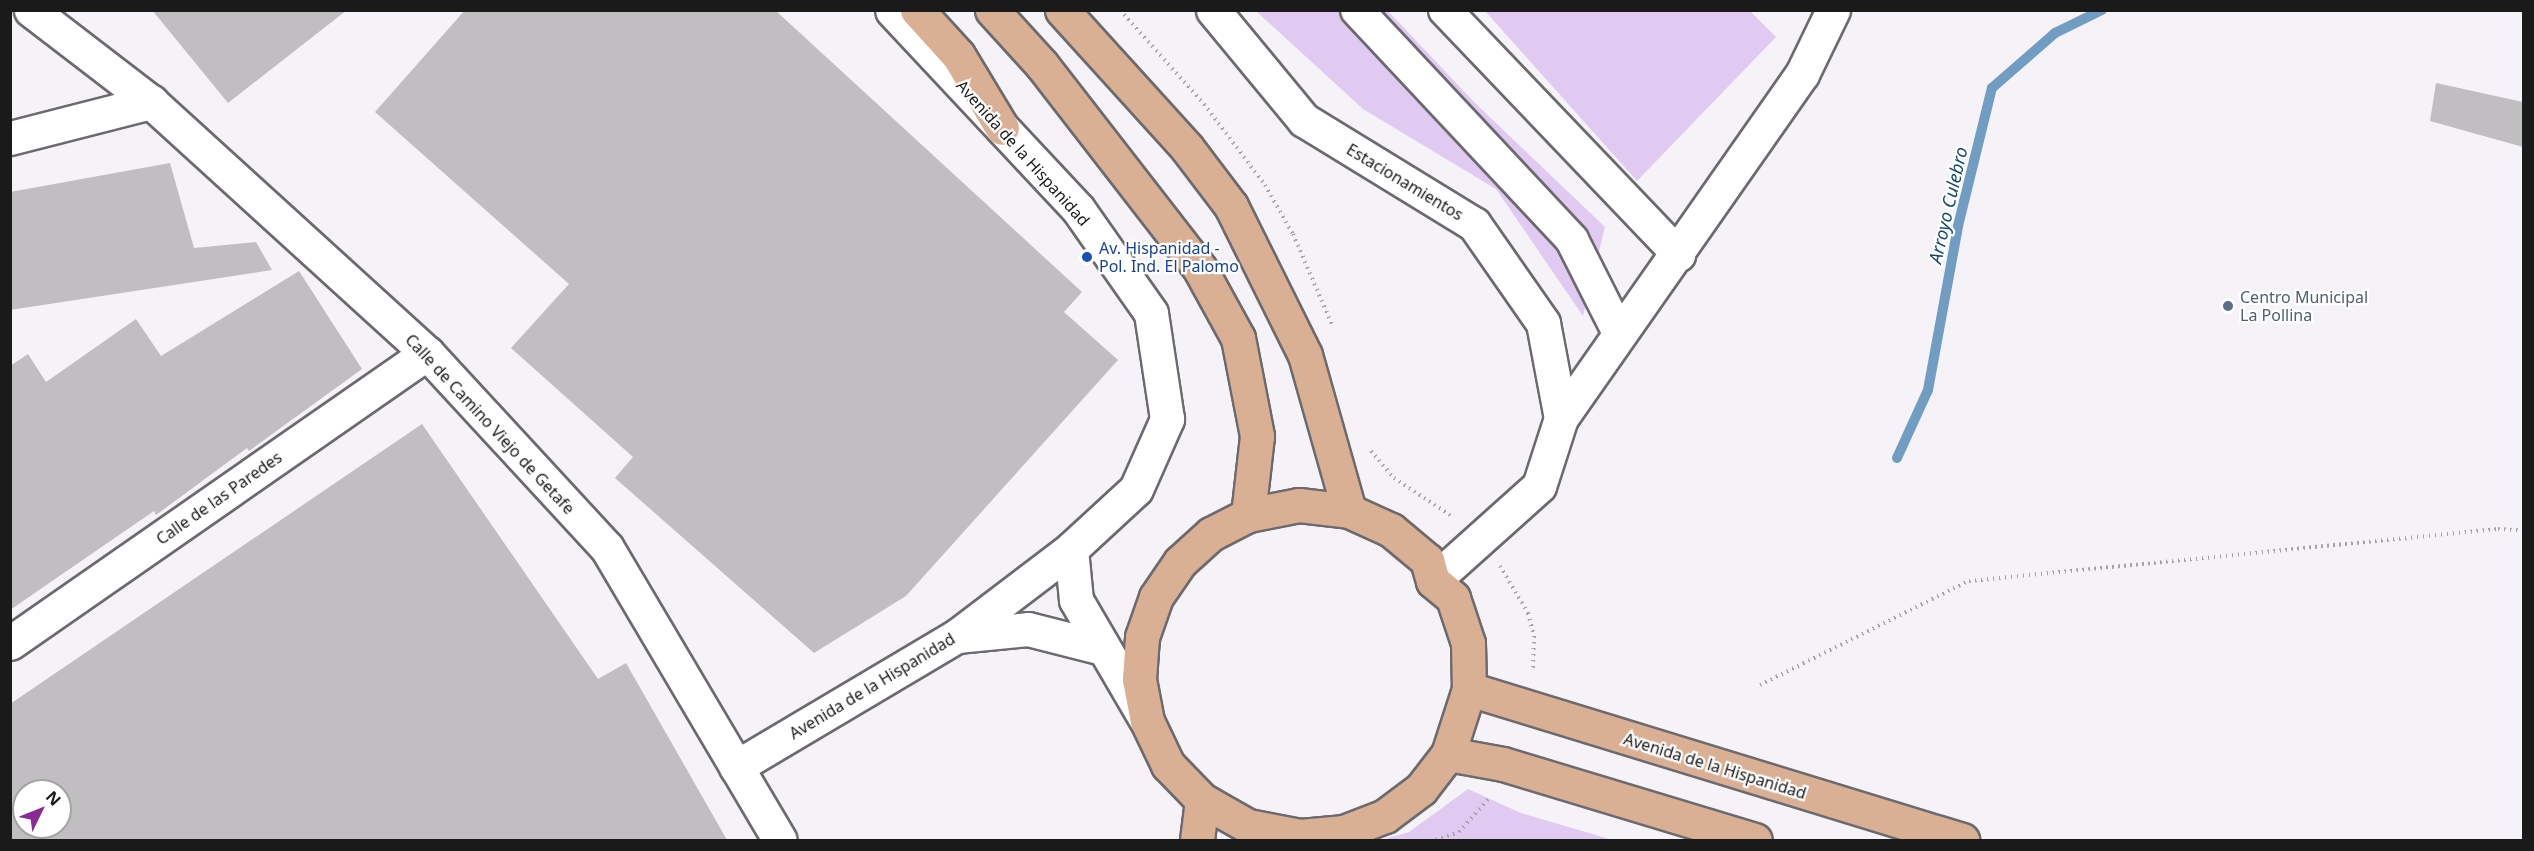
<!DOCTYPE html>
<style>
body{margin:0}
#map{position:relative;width:2534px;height:851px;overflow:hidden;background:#f5f3f7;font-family:"Noto Sans",sans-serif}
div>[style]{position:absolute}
.green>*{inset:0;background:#e1caf1}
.stream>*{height:10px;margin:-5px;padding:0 5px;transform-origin:5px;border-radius:5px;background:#719dc2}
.building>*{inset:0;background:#c1bec2}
.path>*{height:4px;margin-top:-2px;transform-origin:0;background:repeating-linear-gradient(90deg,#a5a3a6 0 1.5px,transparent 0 6px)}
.roads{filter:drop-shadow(2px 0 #6c6a6e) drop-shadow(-2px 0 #6c6a6e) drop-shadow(0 2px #6c6a6e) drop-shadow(0 -2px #6c6a6e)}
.pedestrian>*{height:32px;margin:-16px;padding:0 16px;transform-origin:16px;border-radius:16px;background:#fff}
.minor>*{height:33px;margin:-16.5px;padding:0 16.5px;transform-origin:16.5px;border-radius:16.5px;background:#fff}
.primary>*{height:33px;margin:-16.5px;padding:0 16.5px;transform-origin:16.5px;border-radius:16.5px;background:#dab094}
.dots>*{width:16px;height:16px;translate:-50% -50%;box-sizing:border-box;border:3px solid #fff;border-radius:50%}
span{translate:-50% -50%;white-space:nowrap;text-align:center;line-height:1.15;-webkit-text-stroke:4.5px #fff;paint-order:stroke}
.street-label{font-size:16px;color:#1b1a1b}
.transit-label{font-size:16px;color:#164399}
.left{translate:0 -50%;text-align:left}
.service-label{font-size:16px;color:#4e5e75}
.water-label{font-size:18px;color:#13486c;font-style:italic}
.frame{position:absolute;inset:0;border:12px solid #1b1a1b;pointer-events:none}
.north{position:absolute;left:12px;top:779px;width:60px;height:60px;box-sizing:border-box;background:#fff;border:2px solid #a4a3a4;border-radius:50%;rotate:47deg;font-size:16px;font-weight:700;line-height:24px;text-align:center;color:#1b1a1b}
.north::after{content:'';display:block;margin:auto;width:21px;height:27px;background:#892b95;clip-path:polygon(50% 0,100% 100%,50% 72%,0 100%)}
</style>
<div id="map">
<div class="green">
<div style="clip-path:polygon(1256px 11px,1388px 11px,1475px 103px,1605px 227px,1583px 316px,1496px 189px,1363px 109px)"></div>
<div style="clip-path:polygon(1485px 11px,1750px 11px,1776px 37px,1637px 181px)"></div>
<div style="clip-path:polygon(1468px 789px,1521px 813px,1613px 840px,1381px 840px,1409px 832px)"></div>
</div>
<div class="stream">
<div style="left:1897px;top:458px;width:75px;rotate:-65.5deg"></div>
<div style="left:1928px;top:390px;width:167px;rotate:-79.6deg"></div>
<div style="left:1958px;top:226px;width:142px;rotate:-76.2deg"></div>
<div style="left:1992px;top:88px;width:84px;rotate:-41.1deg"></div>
<div style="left:2055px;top:33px;width:52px;rotate:-26.1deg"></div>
</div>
<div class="building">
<div style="clip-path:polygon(152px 10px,347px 10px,228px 103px)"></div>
<div style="clip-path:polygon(465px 10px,775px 10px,1082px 292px,1064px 312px,1118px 360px,906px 596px,814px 653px,615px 478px,633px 457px,511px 348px,569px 284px,375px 112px)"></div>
<div style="clip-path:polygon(2436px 83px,2523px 102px,2523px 147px,2430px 121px)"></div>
<div style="clip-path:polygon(170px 163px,194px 248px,256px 242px,272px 270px,10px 310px,10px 192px)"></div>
<div style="clip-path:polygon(299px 271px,362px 369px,249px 451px,247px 448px,156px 515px,154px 511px,10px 610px,10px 366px,28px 354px,46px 382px,136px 319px,161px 356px)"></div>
<div style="clip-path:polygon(evenodd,422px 424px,598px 679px,626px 663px,727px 840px,10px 840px,10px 704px,422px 424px,24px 791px,60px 791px,60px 827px,24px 827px,24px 791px)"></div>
</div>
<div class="path">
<div style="left:1120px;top:10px;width:126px;rotate:48.2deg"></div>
<div style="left:1204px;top:104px;width:101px;rotate:53deg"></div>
<div style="left:1265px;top:185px;width:56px;rotate:60.3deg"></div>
<div style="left:1293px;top:234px;width:101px;rotate:66.7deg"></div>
<div style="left:1371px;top:451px;width:35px;rotate:50deg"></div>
<div style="left:1394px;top:478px;width:71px;rotate:33.5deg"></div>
<div style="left:1500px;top:566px;width:55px;rotate:59.2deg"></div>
<div style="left:1528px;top:613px;width:24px;rotate:75deg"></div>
<div style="left:1534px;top:636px;width:36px;rotate:92deg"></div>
<div style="left:1760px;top:685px;width:233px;rotate:-26.5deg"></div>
<div style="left:1969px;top:581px;width:532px;rotate:-5.61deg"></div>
<div style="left:2498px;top:529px;width:26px;rotate:4deg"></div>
<div style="left:1436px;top:840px;width:24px;rotate:-19deg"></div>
<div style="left:1459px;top:832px;width:45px;rotate:-48.6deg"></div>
</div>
<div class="roads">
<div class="pedestrian">
<div style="left:1357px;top:10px;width:315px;rotate:46.9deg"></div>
<div style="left:1572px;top:240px;width:106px;rotate:63.2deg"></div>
<div style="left:1445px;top:10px;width:339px;rotate:46.3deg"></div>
</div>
<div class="minor">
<div style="left:31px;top:10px;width:151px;rotate:37.5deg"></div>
<div style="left:151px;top:102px;width:373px;rotate:42.3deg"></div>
<div style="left:427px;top:353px;width:265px;rotate:47.3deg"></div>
<div style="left:607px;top:548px;width:339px;rotate:59.4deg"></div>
<div style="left:1213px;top:10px;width:143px;rotate:50.4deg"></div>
<div style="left:1304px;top:120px;width:199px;rotate:31.5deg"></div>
<div style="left:1474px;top:224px;width:121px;rotate:55.1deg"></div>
<div style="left:1543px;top:323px;width:97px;rotate:79.3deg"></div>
<div style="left:1561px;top:418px;width:71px;rotate:107.9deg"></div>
<div style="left:1539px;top:486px;width:142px;rotate:138.1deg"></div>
<div style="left:10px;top:138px;width:146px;rotate:-14.3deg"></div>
<div style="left:1561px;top:418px;width:420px;rotate:-55deg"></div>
<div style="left:1802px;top:74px;width:71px;rotate:-64.2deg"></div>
<div style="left:1071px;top:549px;width:51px;rotate:84.4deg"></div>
<div style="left:1076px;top:600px;width:137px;rotate:59.7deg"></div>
<div style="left:957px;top:636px;width:71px;rotate:-5.6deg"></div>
<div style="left:1028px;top:629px;width:77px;rotate:14.2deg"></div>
<div style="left:10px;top:643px;width:508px;rotate:-34.82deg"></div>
<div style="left:736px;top:767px;width:257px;rotate:-30.7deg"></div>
<div style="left:957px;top:636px;width:143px;rotate:-37.3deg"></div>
<div style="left:1071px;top:549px;width:88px;rotate:-42.7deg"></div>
<div style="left:1136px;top:489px;width:77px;rotate:-66.1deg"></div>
<div style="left:1167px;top:419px;width:107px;rotate:-98.6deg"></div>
<div style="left:1151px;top:313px;width:127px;rotate:-125.1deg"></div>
<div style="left:1078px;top:209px;width:272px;rotate:-133.1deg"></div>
</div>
<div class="primary">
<div style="left:917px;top:10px;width:61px;rotate:47.7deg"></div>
<div style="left:958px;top:55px;width:85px;rotate:58.9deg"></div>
<div style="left:992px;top:10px;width:74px;rotate:47.7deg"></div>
<div style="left:1042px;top:65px;width:258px;rotate:52.2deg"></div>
<div style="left:1200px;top:269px;width:79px;rotate:61.2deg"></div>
<div style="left:1238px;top:338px;width:100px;rotate:79deg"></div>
<div style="left:1257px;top:436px;width:80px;rotate:96.5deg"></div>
<div style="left:1062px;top:10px;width:186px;rotate:47.8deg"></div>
<div style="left:1187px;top:148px;width:73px;rotate:52.8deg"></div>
<div style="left:1231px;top:206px;width:166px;rotate:63.6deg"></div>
<div style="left:1305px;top:355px;width:162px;rotate:74.2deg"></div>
<div style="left:1299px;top:505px;width:50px;rotate:6.8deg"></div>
<div style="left:1349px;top:511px;width:46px;rotate:24.3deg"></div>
<div style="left:1391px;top:530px;width:47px;rotate:39.8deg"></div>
<div style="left:1427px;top:560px;width:22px;rotate:74deg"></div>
<div style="left:1433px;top:581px;width:26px;rotate:40deg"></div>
<div style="left:1453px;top:598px;width:47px;rotate:71.6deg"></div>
<div style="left:1468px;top:643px;width:46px;rotate:88.8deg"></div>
<div style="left:1469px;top:689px;width:68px;rotate:107.9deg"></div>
<div style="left:1448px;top:754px;width:44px;rotate:127.6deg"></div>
<div style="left:1421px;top:789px;width:45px;rotate:143.1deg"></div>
<div style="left:1385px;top:816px;width:44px;rotate:158.7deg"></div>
<div style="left:1344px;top:832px;width:44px;rotate:174.8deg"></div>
<div style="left:1300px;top:836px;width:53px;rotate:-169.1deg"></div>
<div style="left:1248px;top:826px;width:53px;rotate:-150.5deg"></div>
<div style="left:1202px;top:800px;width:49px;rotate:-134.2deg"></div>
<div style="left:1168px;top:765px;width:49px;rotate:-115.5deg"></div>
<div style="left:1147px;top:721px;width:43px;rotate:-100.8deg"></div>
<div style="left:1139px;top:679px;width:42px;rotate:-85.9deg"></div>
<div style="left:1142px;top:637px;width:42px;rotate:-70.7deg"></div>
<div style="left:1156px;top:597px;width:42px;rotate:-55.6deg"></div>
<div style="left:1180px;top:562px;width:42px;rotate:-42.1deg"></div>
<div style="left:1211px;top:534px;width:42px;rotate:-27.2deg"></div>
<div style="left:1248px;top:515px;width:52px;rotate:-11.1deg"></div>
<div style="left:1469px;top:689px;width:516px;rotate:17.03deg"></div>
<div style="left:1448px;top:754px;width:56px;rotate:10.3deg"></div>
<div style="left:1503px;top:764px;width:263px;rotate:16.8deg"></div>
<div style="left:1197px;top:840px;width:40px;rotate:-82.9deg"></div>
</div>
</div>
<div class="dots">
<div style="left:1087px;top:257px;background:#1a4fb4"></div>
<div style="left:2228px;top:306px;background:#5c6f8a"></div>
</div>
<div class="street-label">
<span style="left:1023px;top:153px;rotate:48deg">Avenida de la Hispanidad</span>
<span style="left:1405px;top:182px;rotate:31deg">Estacionamientos</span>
<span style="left:490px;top:424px;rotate:47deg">Calle de Camino Viejo de Getafe</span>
<span style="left:219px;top:498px;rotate:-35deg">Calle de las Paredes</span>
<span style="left:872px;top:686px;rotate:-31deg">Avenida de la Hispanidad</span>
<span style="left:1715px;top:766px;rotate:17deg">Avenida de la Hispanidad</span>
</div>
<div class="transit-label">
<span class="left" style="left:1099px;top:257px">Av. Hispanidad -<br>Pol. Ind. El Palomo</span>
</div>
<div class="service-label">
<span class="left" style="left:2240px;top:306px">Centro Municipal<br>La Pollina</span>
</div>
<div class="water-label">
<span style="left:1948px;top:205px;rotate:-77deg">Arroyo Culebro</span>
</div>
<div class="frame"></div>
<div class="north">N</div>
</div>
